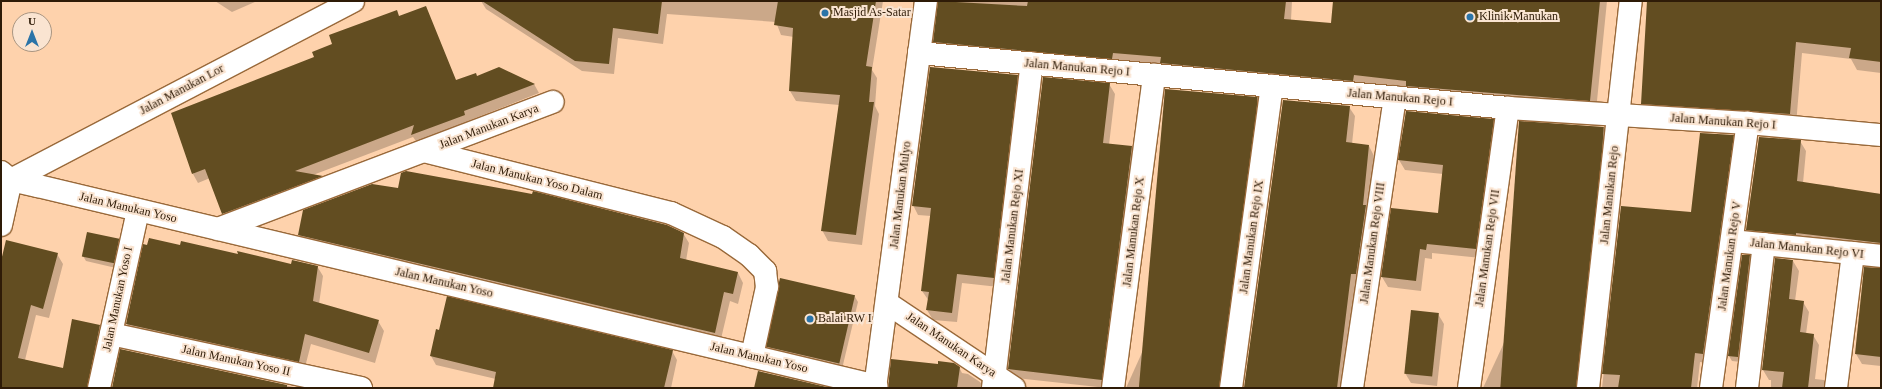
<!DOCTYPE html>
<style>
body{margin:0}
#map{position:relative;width:1882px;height:389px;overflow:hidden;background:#fed2ac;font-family:"Times New Roman",serif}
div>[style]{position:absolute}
.shadow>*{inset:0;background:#0003}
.building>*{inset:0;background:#624d21;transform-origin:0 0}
.roads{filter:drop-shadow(1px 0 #99693a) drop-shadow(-1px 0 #99693a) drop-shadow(0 1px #99693a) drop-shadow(0 -1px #99693a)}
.minor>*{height:22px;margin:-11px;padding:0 11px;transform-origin:11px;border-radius:11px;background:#fff}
.dots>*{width:11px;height:11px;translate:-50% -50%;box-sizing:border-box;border:2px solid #fae4d1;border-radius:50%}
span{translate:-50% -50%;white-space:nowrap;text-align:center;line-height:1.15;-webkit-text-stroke:4px #fae4d1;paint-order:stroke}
.poi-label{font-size:12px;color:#2e1b07}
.left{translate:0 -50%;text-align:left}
.street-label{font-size:12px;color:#2e1b07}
.frame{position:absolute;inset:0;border:2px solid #2e1b07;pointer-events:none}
.north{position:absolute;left:12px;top:12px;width:40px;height:40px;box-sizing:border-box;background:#fae4d1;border:1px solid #a89480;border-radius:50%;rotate:0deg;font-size:11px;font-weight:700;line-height:16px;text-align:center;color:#2e1b07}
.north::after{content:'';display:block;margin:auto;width:14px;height:18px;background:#2b74a8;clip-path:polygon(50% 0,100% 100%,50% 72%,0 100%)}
</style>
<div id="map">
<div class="shadow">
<div style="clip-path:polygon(215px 1px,257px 1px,232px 12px)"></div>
<div style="clip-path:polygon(481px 1px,883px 1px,872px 70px,877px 78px,875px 106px,879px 114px,862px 245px,828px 241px,822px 230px,839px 105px,796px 101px,790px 91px,794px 37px,781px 35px,776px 22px,667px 14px,663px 44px,618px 38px,614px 74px,582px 71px,486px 9px)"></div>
<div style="clip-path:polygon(938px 1px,1292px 1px,1291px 20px,1332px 24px,1334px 1px,1607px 1px,1596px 111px,940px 52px,934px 42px)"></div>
<div style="clip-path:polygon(1648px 1px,1881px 3px,1881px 73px,1857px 70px,1851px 59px,1802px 53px,1796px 125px,1648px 115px,1642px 104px)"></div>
<div style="clip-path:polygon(425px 7px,456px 81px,477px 77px,499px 68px,534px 84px,539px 93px,468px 121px,470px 124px,418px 144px,413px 137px,313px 175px,322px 177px,327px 185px,229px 223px,210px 178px,198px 183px,193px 174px,315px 57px)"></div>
<div style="clip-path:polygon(1017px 76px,1023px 85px,999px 287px,962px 283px,957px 322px,933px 320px,927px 310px,929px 301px,922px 291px,931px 216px,918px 215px,913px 205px)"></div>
<div style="clip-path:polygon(1109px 84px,1115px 94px,1109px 145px,1131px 147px,1137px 157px,1107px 388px,1015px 378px,1009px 369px)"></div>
<div style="clip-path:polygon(1257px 98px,1263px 108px,1225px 388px,1126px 388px)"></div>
<div style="clip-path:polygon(1349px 107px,1355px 116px,1352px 144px,1369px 146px,1374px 156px,1361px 283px,1356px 283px,1344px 388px,1245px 388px)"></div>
<div style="clip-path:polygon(1493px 120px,1499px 130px,1481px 258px,1432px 253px,1432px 259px,1425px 258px,1421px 291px,1388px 287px,1382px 277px,1439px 214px,1443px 174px,1405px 170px,1399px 160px)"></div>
<div style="clip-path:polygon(1604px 128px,1609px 137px,1582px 388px,1483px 388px)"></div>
<div style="clip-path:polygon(1733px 136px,1739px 145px,1708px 363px,1700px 362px,1697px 388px,1602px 388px,1622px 207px,1692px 213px)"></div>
<div style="clip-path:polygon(1800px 141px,1806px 151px,1803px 183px,1834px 186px,1836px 190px,1881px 194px,1881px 252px,1752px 239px,1747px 230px)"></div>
<div style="clip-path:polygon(683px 233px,689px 243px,686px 261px,738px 273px,743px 283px,738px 304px,730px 301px,720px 343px,305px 245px,299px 235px)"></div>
<div style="clip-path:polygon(118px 240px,121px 245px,116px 268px,86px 261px,83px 256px)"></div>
<div style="clip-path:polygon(144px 246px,181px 247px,292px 266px,317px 266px,323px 276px,319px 304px,378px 321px,384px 331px,375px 363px,311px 344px,304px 371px,133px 334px,127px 324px)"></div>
<div style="clip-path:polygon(57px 254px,63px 264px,49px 318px,36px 315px,25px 360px,63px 369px,99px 326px,105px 336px,94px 388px,1px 388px,1px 265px)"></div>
<div style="clip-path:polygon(1749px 256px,1752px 262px,1741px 362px,1732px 361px,1729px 356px)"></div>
<div style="clip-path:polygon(1793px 261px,1799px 271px,1795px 301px,1803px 302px,1809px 312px,1806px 334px,1813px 335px,1819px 345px,1815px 379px,1824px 380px,1829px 388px,1771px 388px,1771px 380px,1769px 380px,1763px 370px)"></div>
<div style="clip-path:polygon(1881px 268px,1881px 366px,1862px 364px,1856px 354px)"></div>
<div style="clip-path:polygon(855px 297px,858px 302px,842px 369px,771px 352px,768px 347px)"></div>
<div style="clip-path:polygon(1438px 314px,1444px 324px,1437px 386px,1411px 383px,1405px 373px)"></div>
<div style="clip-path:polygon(437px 331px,672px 351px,677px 360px,671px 388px,494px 388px,496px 379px,436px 365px,431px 356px)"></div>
<div style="clip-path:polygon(121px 350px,293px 387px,293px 388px,113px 388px)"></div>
<div style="clip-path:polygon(892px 360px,959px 367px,962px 373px,968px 374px,980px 382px,984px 388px,888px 388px)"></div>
</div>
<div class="building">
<div style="clip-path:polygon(482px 1px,662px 1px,658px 34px,613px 28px,609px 64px,575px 61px)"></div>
<div style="clip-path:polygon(778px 1px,876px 1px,866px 66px,872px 67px,869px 102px,874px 102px,856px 235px,821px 231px,840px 95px,789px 91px,793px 28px,774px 25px)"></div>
<div style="clip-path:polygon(938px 1px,1027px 6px,1028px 1px,1286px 1px,1284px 19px,1331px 23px,1333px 1px,1600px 1px,1590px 101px,1406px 86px,1406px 81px,1354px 75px,1353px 81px,1160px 63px,1161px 57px,1113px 53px,1112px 59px,933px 42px)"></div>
<div style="clip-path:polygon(1647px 1px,1881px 2px,1881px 62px,1849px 58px,1851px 48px,1796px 42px,1790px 114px,1641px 104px)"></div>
<div style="clip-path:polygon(426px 6px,456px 80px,476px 73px,477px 76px,499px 67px,535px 84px,464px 111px,465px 115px,411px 135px,414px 125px,295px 171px,323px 176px,222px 214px,205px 169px,192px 174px,171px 113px,314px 57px,312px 52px,332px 44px,329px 35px,397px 10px,399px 16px)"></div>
<div style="clip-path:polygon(930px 67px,1018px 75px,994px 278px,957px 274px,952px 313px,926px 310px,929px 292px,921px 291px,931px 208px,912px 206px)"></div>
<div style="clip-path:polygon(1043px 77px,1110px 83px,1103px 143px,1132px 146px,1102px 380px,1008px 369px)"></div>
<div style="left:1165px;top:89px;width:93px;height:302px;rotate:5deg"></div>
<div style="clip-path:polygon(1283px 100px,1350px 106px,1346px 142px,1369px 145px,1363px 205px,1366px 205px,1356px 274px,1351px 274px,1337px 388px,1244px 388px)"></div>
<div style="clip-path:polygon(1406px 111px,1494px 119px,1476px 249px,1427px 244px,1426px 250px,1420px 249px,1416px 281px,1381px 277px,1391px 208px,1438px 213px,1443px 165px,1398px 160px)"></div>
<div style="left:1519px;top:121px;width:85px;height:270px;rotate:4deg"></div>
<div style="clip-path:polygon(1700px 133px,1734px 135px,1703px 354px,1695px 353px,1691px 388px,1618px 388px,1620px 375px,1602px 374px,1621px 206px,1691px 212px)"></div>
<div style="clip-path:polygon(1759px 137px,1801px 140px,1797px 181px,1881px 194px,1881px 243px,1796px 233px,1796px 235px,1746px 230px)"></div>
<div style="clip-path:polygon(406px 171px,532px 194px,533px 191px,667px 225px,684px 233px,680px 258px,738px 272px,733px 294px,724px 292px,715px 333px,298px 235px,303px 210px,372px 184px,398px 188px,401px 173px)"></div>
<div style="left:87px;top:232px;width:33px;height:25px;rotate:12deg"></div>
<div style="clip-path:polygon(149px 238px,180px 245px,181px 241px,238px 254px,237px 251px,291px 264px,292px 260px,318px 266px,313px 301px,379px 320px,369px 353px,305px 334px,299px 362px,126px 324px,143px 244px,147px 245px)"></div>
<div style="clip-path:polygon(6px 240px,58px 253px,43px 309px,31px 305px,18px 358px,63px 368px,72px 319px,100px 325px,87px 388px,1px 388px,1px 261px)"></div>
<div style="clip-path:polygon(1742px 255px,1750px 255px,1738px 357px,1728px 356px)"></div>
<div style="clip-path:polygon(1775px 258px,1793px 260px,1789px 299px,1804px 301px,1800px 332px,1814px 334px,1808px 388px,1782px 388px,1784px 372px,1762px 370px)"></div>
<div style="clip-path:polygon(1864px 267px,1881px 268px,1881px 357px,1855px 354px)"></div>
<div style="left:780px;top:278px;width:77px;height:70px;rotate:13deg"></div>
<div style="clip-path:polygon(447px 296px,673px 350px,664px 388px,493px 388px,496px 372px,430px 356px,436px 329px,439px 330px)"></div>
<div style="left:1411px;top:310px;width:28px;height:64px;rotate:6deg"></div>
<div style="clip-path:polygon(120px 349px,287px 385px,287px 388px,112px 388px)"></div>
<div style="clip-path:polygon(891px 359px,938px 364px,938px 361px,954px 363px,960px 367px,957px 388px,888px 388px)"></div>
<div style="clip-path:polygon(758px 371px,831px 388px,754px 388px)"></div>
</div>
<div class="roads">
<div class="minor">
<div style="left:919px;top:53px;width:592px;rotate:5.33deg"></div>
<div style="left:1508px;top:108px;width:240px;rotate:3.6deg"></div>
<div style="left:1748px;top:123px;width:134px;rotate:5.2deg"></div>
<div style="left:424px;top:151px;width:255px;rotate:14.1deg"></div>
<div style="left:671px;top:213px;width:57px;rotate:24.8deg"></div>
<div style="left:723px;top:237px;width:32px;rotate:35deg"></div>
<div style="left:749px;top:255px;width:23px;rotate:45deg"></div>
<div style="left:765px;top:271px;width:16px;rotate:83deg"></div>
<div style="left:767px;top:287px;width:71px;rotate:102.3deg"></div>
<div style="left:1px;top:172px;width:13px;rotate:39deg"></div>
<div style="left:11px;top:180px;width:28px;rotate:13deg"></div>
<div style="left:38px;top:186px;width:862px;rotate:13.42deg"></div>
<div style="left:11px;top:180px;width:386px;rotate:-27.6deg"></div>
<div style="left:1px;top:225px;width:46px;rotate:-77.5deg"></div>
<div style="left:218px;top:229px;width:358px;rotate:-20.8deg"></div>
<div style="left:1732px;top:241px;width:150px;rotate:5.7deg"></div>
<div style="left:887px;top:303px;width:153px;rotate:33.8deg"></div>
<div style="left:111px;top:334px;width:256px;rotate:12.2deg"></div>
<div style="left:99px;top:388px;width:182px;rotate:-77.6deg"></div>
<div style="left:875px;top:388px;width:390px;rotate:-82.5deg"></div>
<div style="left:993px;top:388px;width:327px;rotate:-83.2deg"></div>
<div style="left:1113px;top:388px;width:316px;rotate:-82.5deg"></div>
<div style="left:1231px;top:388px;width:305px;rotate:-82.3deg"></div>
<div style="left:1352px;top:388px;width:294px;rotate:-81.6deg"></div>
<div style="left:1469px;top:388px;width:283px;rotate:-82.1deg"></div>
<div style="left:1588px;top:388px;width:389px;rotate:-83.7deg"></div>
<div style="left:1711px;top:388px;width:268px;rotate:-82.1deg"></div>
<div style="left:1747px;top:388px;width:145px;rotate:-83.3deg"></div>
<div style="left:1836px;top:388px;width:136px;rotate:-82.8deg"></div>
</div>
</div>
<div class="dots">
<div style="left:825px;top:13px;background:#2b74a8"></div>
<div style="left:1470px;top:17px;background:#2b74a8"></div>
<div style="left:810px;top:319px;background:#2b74a8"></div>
</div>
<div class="poi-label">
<span class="left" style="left:833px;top:13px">Masjid As-Satar</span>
<span class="left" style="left:1479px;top:17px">Klinik Manukan</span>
<span class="left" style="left:818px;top:319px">Balai RW I</span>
</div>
<div class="street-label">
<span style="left:1077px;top:68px;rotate:5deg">Jalan Manukan Rejo I</span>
<span style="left:182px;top:90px;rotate:-28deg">Jalan Manukan Lor</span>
<span style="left:1400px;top:98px;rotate:5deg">Jalan Manukan Rejo I</span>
<span style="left:1723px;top:122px;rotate:4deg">Jalan Manukan Rejo I</span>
<span style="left:489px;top:127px;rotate:-21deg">Jalan Manukan Karya</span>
<span style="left:537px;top:180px;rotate:14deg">Jalan Manukan Yoso Dalam</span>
<span style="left:901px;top:195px;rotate:-83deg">Jalan Manukan Mulyo</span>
<span style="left:1610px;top:195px;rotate:-84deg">Jalan Manukan Rejo</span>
<span style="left:128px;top:208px;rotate:13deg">Jalan Manukan Yoso</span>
<span style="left:1013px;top:226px;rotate:-83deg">Jalan Manukan Rejo XI</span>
<span style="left:1134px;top:232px;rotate:-83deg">Jalan Manukan Rejo X</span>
<span style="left:1252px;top:237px;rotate:-82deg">Jalan Manukan Rejo IX</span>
<span style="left:1373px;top:243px;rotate:-82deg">Jalan Manukan Rejo VIII</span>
<span style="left:1488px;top:248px;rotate:-82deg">Jalan Manukan Rejo VII</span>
<span style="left:1807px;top:249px;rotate:6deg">Jalan Manukan Rejo VI</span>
<span style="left:1730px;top:256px;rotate:-82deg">Jalan Manukan Rejo V</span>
<span style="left:444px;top:283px;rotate:13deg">Jalan Manukan Yoso</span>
<span style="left:118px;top:299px;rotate:-78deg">Jalan Manukan Yoso I</span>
<span style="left:951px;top:345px;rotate:34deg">Jalan Manukan Karya</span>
<span style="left:759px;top:358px;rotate:13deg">Jalan Manukan Yoso</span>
<span style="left:236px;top:361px;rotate:12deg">Jalan Manukan Yoso II</span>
</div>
<div class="frame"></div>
<div class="north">U</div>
</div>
